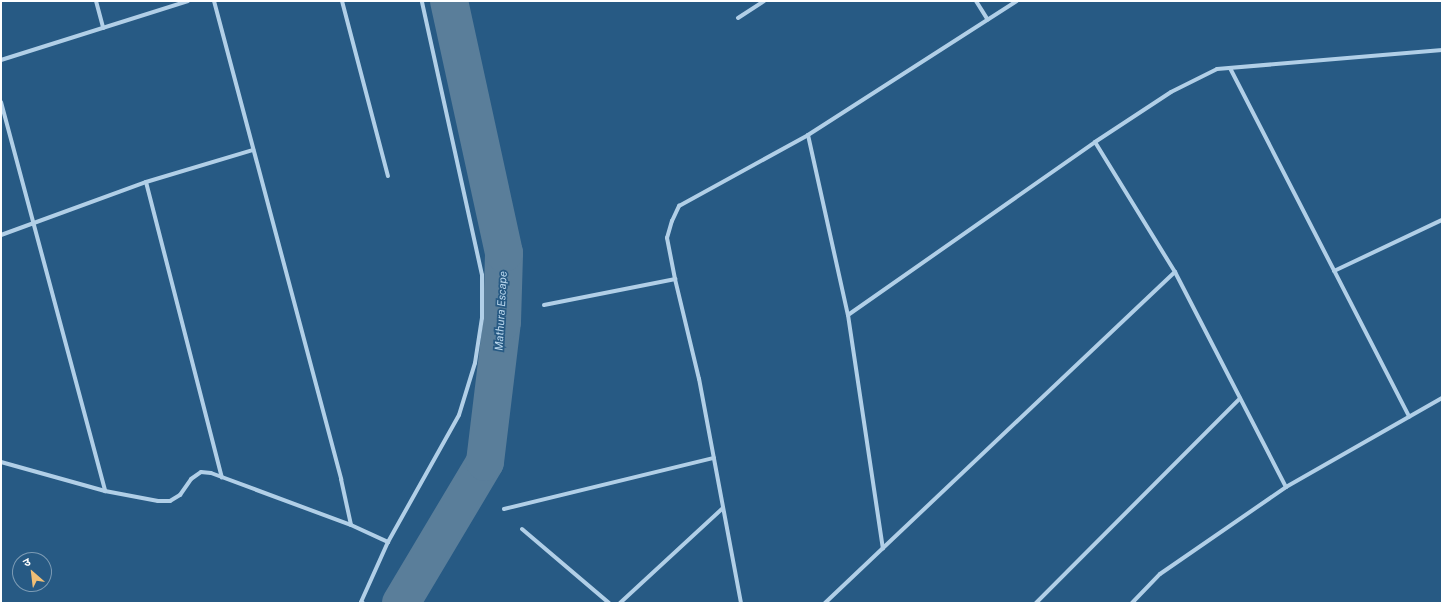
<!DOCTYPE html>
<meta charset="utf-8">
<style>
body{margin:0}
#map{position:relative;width:1443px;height:604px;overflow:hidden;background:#275a84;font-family:"Public Sans","Noto Sans Devanagari",sans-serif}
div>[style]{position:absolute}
.river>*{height:38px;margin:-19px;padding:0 19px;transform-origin:19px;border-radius:19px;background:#5a7e9a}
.minor>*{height:4px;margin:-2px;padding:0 2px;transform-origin:2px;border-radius:2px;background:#b1cfe7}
span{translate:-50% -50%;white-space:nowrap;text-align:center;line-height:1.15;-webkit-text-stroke:3.5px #275a84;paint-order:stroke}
.water-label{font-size:11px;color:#bcd9ef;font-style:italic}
.frame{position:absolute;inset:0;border:2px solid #fff;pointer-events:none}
.north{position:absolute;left:12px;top:552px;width:40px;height:40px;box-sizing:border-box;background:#275a84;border:1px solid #7d9cb5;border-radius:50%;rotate:332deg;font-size:11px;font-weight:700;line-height:16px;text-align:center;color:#fff}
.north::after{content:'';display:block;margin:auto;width:14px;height:18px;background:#f0bf76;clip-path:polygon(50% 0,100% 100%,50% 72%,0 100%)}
</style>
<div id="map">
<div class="river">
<div style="left:401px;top:603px;width:164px;rotate:-59.2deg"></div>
<div style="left:485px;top:462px;width:141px;rotate:-83.1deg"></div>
<div style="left:502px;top:322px;width:69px;rotate:-88.3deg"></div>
<div style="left:504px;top:253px;width:258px;rotate:-102.3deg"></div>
</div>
<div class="minor">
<div style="left:96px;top:1px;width:28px;rotate:75deg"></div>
<div style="left:214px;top:1px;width:495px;rotate:75.1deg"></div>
<div style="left:341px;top:479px;width:47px;rotate:77.7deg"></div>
<div style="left:351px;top:525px;width:41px;rotate:24.7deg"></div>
<div style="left:342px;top:1px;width:181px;rotate:75.3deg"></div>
<div style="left:976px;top:1px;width:22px;rotate:58deg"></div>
<div style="left:738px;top:18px;width:31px;rotate:-33deg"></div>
<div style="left:1px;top:60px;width:196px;rotate:-17.5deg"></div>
<div style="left:1230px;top:68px;width:392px;rotate:62.8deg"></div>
<div style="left:1px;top:102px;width:403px;rotate:75deg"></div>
<div style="left:808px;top:135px;width:184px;rotate:77.5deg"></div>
<div style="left:848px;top:315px;width:236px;rotate:81.5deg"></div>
<div style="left:883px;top:548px;width:80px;rotate:136.5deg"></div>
<div style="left:1095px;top:142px;width:153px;rotate:58.4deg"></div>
<div style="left:1175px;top:272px;width:242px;rotate:62.7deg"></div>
<div style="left:146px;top:182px;width:305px;rotate:75.6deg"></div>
<div style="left:1px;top:235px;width:154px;rotate:-20.1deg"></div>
<div style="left:146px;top:182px;width:112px;rotate:-16.7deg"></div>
<div style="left:1334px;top:271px;width:119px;rotate:-25.3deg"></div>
<div style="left:544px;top:305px;width:134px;rotate:-11.2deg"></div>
<div style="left:848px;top:315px;width:302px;rotate:-35deg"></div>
<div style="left:1095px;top:142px;width:91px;rotate:-33.3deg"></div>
<div style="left:1171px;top:92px;width:51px;rotate:-26.6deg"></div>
<div style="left:1217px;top:69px;width:226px;rotate:-4.8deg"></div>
<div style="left:1px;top:462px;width:108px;rotate:15.6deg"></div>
<div style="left:105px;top:491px;width:54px;rotate:10.7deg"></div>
<div style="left:158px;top:501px;width:12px"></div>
<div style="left:170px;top:501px;width:12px;rotate:-31deg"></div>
<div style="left:180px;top:495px;width:19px;rotate:-55deg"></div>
<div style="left:191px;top:479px;width:12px;rotate:-35deg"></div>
<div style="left:201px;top:472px;width:10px;rotate:6deg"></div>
<div style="left:211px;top:473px;width:149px;rotate:20.4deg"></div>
<div style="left:504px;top:509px;width:216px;rotate:-13.7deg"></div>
<div style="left:522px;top:529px;width:114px;rotate:40.4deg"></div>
<div style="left:883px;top:548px;width:402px;rotate:-43.4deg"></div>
<div style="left:363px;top:603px;width:2px;rotate:-153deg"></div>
<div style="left:361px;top:602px;width:66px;rotate:-65.8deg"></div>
<div style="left:388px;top:542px;width:145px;rotate:-60.8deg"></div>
<div style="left:459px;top:415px;width:54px;rotate:-72.9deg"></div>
<div style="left:475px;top:363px;width:46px;rotate:-81.2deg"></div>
<div style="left:482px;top:318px;width:43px;rotate:-90deg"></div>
<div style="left:482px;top:275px;width:280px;rotate:-102.4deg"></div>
<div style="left:620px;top:603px;width:140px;rotate:-42.7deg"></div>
<div style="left:741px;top:603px;width:228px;rotate:-100.6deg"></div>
<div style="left:699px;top:379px;width:103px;rotate:-103.5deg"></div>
<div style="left:675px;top:279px;width:42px;rotate:-101deg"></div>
<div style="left:667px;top:238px;width:18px;rotate:-74deg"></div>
<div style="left:672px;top:221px;width:17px;rotate:-65deg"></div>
<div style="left:679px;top:206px;width:147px;rotate:-28.8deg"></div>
<div style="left:808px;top:135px;width:248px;rotate:-32.7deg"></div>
<div style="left:1036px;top:603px;width:289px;rotate:-45.1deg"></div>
<div style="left:1132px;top:603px;width:40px;rotate:-46deg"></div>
<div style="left:1160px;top:574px;width:153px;rotate:-34.6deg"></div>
<div style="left:1286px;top:487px;width:180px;rotate:-29.7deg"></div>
</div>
<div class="water-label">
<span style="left:501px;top:311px;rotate:-87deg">Mathura Escape</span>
</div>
<div class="frame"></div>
<div class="north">उ</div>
</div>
